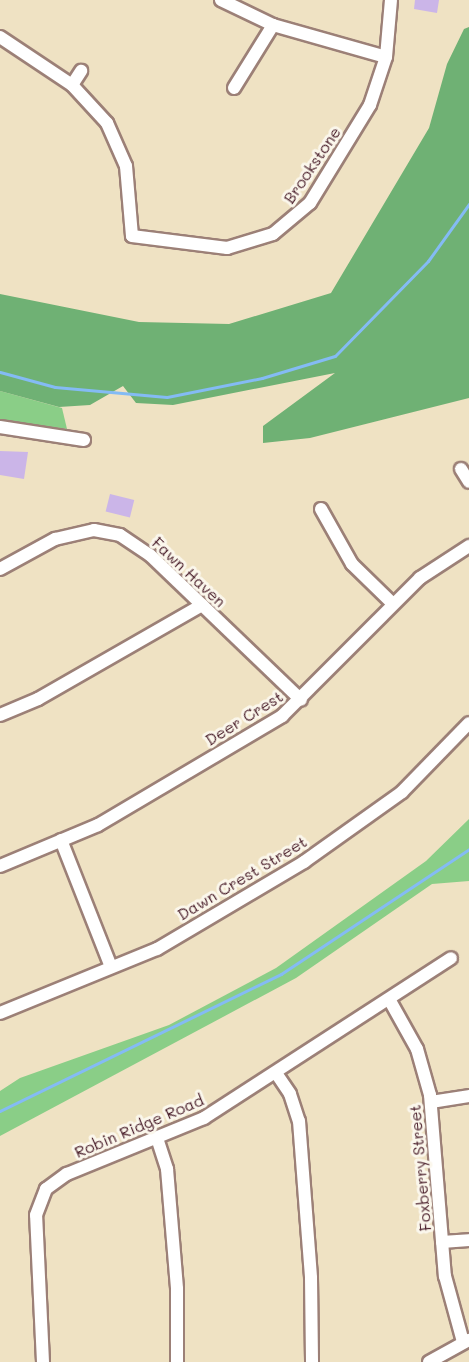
<!DOCTYPE html>
<style>
body{margin:0}
#map{position:relative;width:469px;height:1362px;overflow:hidden;background:#efe2c3;font-family:Mali,sans-serif}
div>[style]{position:absolute}
.green>*{inset:0;background:#8ace87}
.forest>*{inset:0;background:#6fb174}
.stream>*{height:3px;margin:-1.5px;padding:0 1.5px;transform-origin:1.5px;border-radius:1.5px;background:#84bbf4}
.building>*{inset:0;background:#cbb5e8;transform-origin:0 0}
.roads{filter:drop-shadow(2px 0 #9c8077) drop-shadow(-2px 0 #9c8077) drop-shadow(0 2px #9c8077) drop-shadow(0 -2px #9c8077)}
.street>*{height:12px;margin:-6px;padding:0 6px;transform-origin:6px;border-radius:6px;background:#fff}
span{translate:-50% -50%;white-space:nowrap;text-align:center;line-height:1.15;-webkit-text-stroke:6px #fbf7ec;paint-order:stroke}
.street-label{font-size:16px;color:#4a1f2b}
</style>
<div id="map">
<div class="green">
<div style="clip-path:polygon(0 391px,62px 408px,67px 429px,0 420px)"></div>
<div style="clip-path:polygon(469px 819px,469px 881px,432px 884px,296px 978px,0 1136px,0 1091px,20px 1078px,169px 1025px,276px 968px,426px 861px)"></div>
</div>
<div class="forest">
<div style="clip-path:polygon(469px 27px,469px 398px,310px 438px,263px 443px,263px 426px,335px 373px,173px 405px,136px 403px,123px 386px,90px 405px,59px 407px,0 391px,0 294px,139px 322px,229px 324px,331px 293px,429px 128px,447px 64px,464px 29px)"></div>
</div>
<div class="stream">
<div style="left:0;top:372px;width:57px;rotate:15.3deg"></div>
<div style="left:55px;top:387px;width:112px;rotate:5.1deg"></div>
<div style="left:167px;top:397px;width:97px;rotate:-11.3deg"></div>
<div style="left:262px;top:378px;width:76px;rotate:-16.8deg"></div>
<div style="left:335px;top:356px;width:133px;rotate:-45.6deg"></div>
<div style="left:428px;top:261px;width:70px;rotate:-54.3deg"></div>
<div style="left:0;top:1111px;width:313px;rotate:-26deg"></div>
<div style="left:281px;top:974px;width:226px;rotate:-33.6deg"></div>
</div>
<div class="building">
<div style="clip-path:polygon(415px 0,439px 0,437px 13px,414px 9px)"></div>
<div style="clip-path:polygon(0 451px,28px 452px,24px 479px,0 475px)"></div>
<div style="left:110px;top:494px;width:25px;height:18px;rotate:14deg"></div>
</div>
<div class="roads">
<div class="street">
<div style="left:221px;top:0;width:58px;rotate:25.7deg"></div>
<div style="left:273px;top:25px;width:117px;rotate:15.8deg"></div>
<div style="left:0;top:37px;width:87px;rotate:33.7deg"></div>
<div style="left:72px;top:85px;width:52px;rotate:47.4deg"></div>
<div style="left:107px;top:123px;width:47px;rotate:66.2deg"></div>
<div style="left:126px;top:166px;width:70px;rotate:85.1deg"></div>
<div style="left:132px;top:236px;width:96px;rotate:7.2deg"></div>
<div style="left:227px;top:248px;width:48px;rotate:-16.9deg"></div>
<div style="left:273px;top:234px;width:48px;rotate:-40deg"></div>
<div style="left:310px;top:203px;width:115px;rotate:-58.5deg"></div>
<div style="left:370px;top:105px;width:51px;rotate:-71.6deg"></div>
<div style="left:386px;top:57px;width:57px;rotate:-85deg"></div>
<div style="left:72px;top:85px;width:17px;rotate:-57deg"></div>
<div style="left:234px;top:88px;width:74px;rotate:-58.2deg"></div>
<div style="left:0;top:427px;width:85px;rotate:8.8deg"></div>
<div style="left:461px;top:469px;width:15px;rotate:58deg"></div>
<div style="left:321px;top:509px;width:63px;rotate:60.6deg"></div>
<div style="left:352px;top:564px;width:57px;rotate:44.3deg"></div>
<div style="left:0;top:569px;width:63px;rotate:-28.6deg"></div>
<div style="left:55px;top:539px;width:40px;rotate:-13deg"></div>
<div style="left:94px;top:530px;width:26px;rotate:11deg"></div>
<div style="left:120px;top:535px;width:36px;rotate:34deg"></div>
<div style="left:150px;top:555px;width:209px;rotate:43.8deg"></div>
<div style="left:0;top:715px;width:41px;rotate:-22.8deg"></div>
<div style="left:38px;top:699px;width:189px;rotate:-29.8deg"></div>
<div style="left:61px;top:840px;width:136px;rotate:68.5deg"></div>
<div style="left:0;top:866px;width:106px;rotate:-22.7deg"></div>
<div style="left:98px;top:825px;width:214px;rotate:-30.6deg"></div>
<div style="left:282px;top:716px;width:195px;rotate:-45deg"></div>
<div style="left:420px;top:578px;width:59px;rotate:-33.1deg"></div>
<div style="left:389px;top:999px;width:57px;rotate:60.8deg"></div>
<div style="left:417px;top:1049px;width:48px;rotate:74.2deg"></div>
<div style="left:430px;top:1095px;width:182px;rotate:85.3deg"></div>
<div style="left:445px;top:1276px;width:68px;rotate:74.7deg"></div>
<div style="left:0;top:1013px;width:170px;rotate:-22.2deg"></div>
<div style="left:157px;top:949px;width:171px;rotate:-30.6deg"></div>
<div style="left:304px;top:862px;width:120px;rotate:-35.5deg"></div>
<div style="left:402px;top:792px;width:96px;rotate:-45.8deg"></div>
<div style="left:276px;top:1073px;width:25px;rotate:56deg"></div>
<div style="left:290px;top:1094px;width:28px;rotate:72deg"></div>
<div style="left:299px;top:1121px;width:157px;rotate:85.6deg"></div>
<div style="left:311px;top:1278px;width:84px;rotate:89.3deg"></div>
<div style="left:431px;top:1102px;width:38px;rotate:-9deg"></div>
<div style="left:157px;top:1138px;width:33px;rotate:72deg"></div>
<div style="left:167px;top:1169px;width:120px;rotate:85.2deg"></div>
<div style="left:177px;top:1289px;width:73px;rotate:90deg"></div>
<div style="left:442px;top:1242px;width:27px;rotate:-4deg"></div>
<div style="left:43px;top:1362px;width:147px;rotate:-92.7deg"></div>
<div style="left:36px;top:1215px;width:28px;rotate:-69deg"></div>
<div style="left:46px;top:1189px;width:26px;rotate:-36deg"></div>
<div style="left:67px;top:1174px;width:148px;rotate:-22.2deg"></div>
<div style="left:204px;top:1118px;width:294px;rotate:-32.9deg"></div>
<div style="left:429px;top:1362px;width:46px;rotate:-28.8deg"></div>
</div>
</div>
<div class="street-label">
<span style="left:312px;top:165px;rotate:-56deg">Brookstone</span>
<span style="left:189px;top:572px;rotate:43deg">Fawn Haven</span>
<span style="left:244px;top:718px;rotate:-32deg">Deer Crest</span>
<span style="left:242px;top:878px;rotate:-31deg">Dawn Crest Street</span>
<span style="left:139px;top:1126px;rotate:-23deg">Robin Ridge Road</span>
<span style="left:420px;top:1168px;rotate:-95deg">Foxberry Street</span>
</div>
</div>
